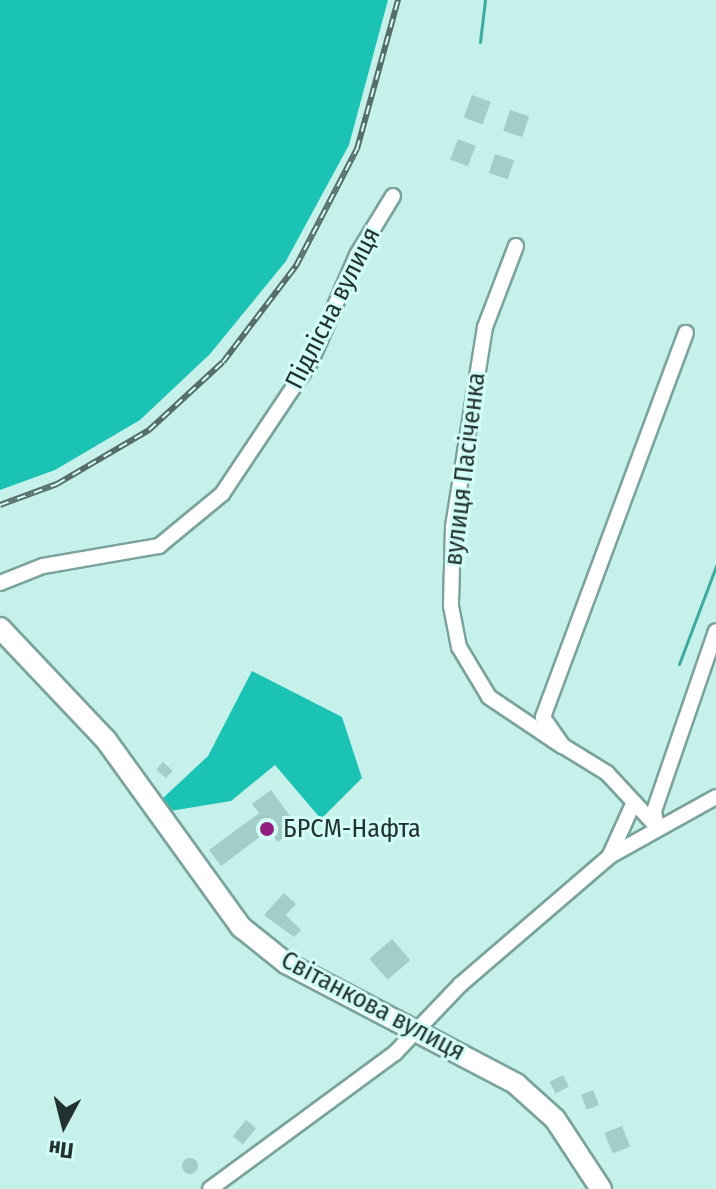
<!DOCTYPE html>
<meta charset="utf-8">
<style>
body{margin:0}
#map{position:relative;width:716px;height:1189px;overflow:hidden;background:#c6f1ea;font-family:"Fira Sans Condensed",sans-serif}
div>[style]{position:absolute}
.forest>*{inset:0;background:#1bc3b5}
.stream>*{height:3px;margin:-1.5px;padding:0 1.5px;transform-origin:1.5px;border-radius:1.5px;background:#3daca0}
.building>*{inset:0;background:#a4cdc7;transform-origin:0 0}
.round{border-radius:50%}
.roads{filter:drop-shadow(2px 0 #7ba39d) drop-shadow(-2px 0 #7ba39d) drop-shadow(0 2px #7ba39d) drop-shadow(0 -2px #7ba39d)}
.minor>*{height:14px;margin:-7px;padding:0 7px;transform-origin:7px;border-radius:7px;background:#fff}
.secondary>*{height:20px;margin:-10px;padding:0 10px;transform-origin:10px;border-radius:10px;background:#fff}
.rail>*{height:6px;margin-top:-3px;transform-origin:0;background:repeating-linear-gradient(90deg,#d3fef8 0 9px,#556e6a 0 18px);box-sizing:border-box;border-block:2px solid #556e6a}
.dots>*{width:22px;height:22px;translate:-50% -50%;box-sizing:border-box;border:4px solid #d3fef8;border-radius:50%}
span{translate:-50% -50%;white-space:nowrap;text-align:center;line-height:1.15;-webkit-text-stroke:6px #d3fef8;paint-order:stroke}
.street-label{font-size:26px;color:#223230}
.poi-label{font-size:26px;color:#223230}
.left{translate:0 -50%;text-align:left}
.north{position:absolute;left:24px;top:1085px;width:80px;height:80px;-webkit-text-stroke:6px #d3fef8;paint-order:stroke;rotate:187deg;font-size:22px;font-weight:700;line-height:32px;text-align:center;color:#223230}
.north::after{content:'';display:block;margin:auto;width:28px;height:36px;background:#223230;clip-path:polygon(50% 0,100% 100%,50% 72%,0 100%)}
</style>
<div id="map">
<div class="forest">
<div style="clip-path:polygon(0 0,388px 0,349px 145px,286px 261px,210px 354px,140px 420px,55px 470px,0 490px)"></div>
<div style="clip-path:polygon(252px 671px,342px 717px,362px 778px,321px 819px,275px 765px,231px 801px,170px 811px,162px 799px,208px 756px)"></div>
</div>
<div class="stream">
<div style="left:480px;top:42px;width:42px;rotate:-83.2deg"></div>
<div style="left:679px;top:664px;width:105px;rotate:-69.3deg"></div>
</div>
<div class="building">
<div style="left:472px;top:95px;width:20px;height:24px;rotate:20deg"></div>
<div style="left:510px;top:110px;width:20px;height:22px;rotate:18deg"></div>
<div style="left:458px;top:139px;width:19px;height:22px;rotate:21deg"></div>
<div style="left:495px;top:154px;width:20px;height:20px;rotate:18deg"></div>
<div style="left:163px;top:762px;width:13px;height:10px;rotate:42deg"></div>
<div style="clip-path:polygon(271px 790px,298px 827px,278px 842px,269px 830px,221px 866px,209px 850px,259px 813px,252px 804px)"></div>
<div style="clip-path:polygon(284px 893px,296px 904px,286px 915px,301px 930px,294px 937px,264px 915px)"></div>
<div style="left:392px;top:939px;width:28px;height:30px;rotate:49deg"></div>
<div style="left:563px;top:1075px;width:13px;height:15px;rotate:63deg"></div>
<div style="left:593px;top:1090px;width:16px;height:13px;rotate:68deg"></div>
<div style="left:246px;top:1120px;width:13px;height:21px;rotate:39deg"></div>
<div style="left:622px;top:1126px;width:22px;height:19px;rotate:68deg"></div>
<div class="round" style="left:182px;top:1158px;width:16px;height:16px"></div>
</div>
<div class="roads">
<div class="minor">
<div style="left:516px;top:246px;width:87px;rotate:110.9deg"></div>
<div style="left:485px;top:327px;width:203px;rotate:99.1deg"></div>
<div style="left:453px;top:527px;width:79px;rotate:91.5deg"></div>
<div style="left:451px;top:606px;width:42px;rotate:79deg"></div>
<div style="left:459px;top:647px;width:58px;rotate:59deg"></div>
<div style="left:489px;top:697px;width:88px;rotate:33.9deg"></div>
<div style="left:0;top:583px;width:46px;rotate:-21.6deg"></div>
<div style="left:43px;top:566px;width:118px;rotate:-9.8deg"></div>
<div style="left:159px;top:546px;width:82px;rotate:-39.5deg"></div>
<div style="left:222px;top:494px;width:160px;rotate:-56.2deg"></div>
<div style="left:311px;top:361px;width:116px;rotate:-66.5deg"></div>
<div style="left:357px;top:255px;width:69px;rotate:-58.6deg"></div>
<div style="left:657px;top:827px;width:74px;rotate:-132.8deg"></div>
<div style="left:607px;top:773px;width:52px;rotate:-148.5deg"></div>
<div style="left:563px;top:746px;width:35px;rotate:-125deg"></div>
<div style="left:543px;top:717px;width:410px;rotate:-69.6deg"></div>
<div style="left:657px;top:827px;width:16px;rotate:-101deg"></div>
<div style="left:654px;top:811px;width:190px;rotate:-71deg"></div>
<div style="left:610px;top:855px;width:58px;rotate:-65.6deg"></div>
<div style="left:210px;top:1189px;width:230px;rotate:-36.3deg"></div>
<div style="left:395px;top:1053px;width:94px;rotate:-46.3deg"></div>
<div style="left:460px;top:985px;width:198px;rotate:-40.7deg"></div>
<div style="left:610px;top:856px;width:121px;rotate:-29.1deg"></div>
</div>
<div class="secondary">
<div style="left:0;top:628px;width:154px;rotate:46.6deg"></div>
<div style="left:106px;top:740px;width:231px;rotate:54.2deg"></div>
<div style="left:241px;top:927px;width:58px;rotate:38.7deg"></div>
<div style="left:286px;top:963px;width:260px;rotate:27.7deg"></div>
<div style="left:516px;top:1084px;width:52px;rotate:41.9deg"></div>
<div style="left:555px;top:1119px;width:84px;rotate:56.7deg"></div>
</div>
</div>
<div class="rail">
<div style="left:0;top:505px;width:61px;rotate:-20.2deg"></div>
<div style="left:57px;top:484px;width:107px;rotate:-30.4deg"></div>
<div style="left:149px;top:430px;width:100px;rotate:-42.6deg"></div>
<div style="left:223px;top:362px;width:121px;rotate:-52.8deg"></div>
<div style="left:296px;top:266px;width:132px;rotate:-62.5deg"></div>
<div style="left:357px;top:149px;width:155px;rotate:-74.6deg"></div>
</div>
<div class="dots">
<div style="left:267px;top:829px;background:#911f7f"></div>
</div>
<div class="street-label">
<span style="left:333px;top:308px;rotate:-63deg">Підлісна вулиця</span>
<span style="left:465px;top:469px;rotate:-83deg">вулиця Пасіченка</span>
<span style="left:373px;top:1006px;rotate:28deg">Світанкова вулиця</span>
</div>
<div class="poi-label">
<span class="left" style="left:283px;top:829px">БРСМ-Нафта</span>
</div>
<div class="north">Пн</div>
</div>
